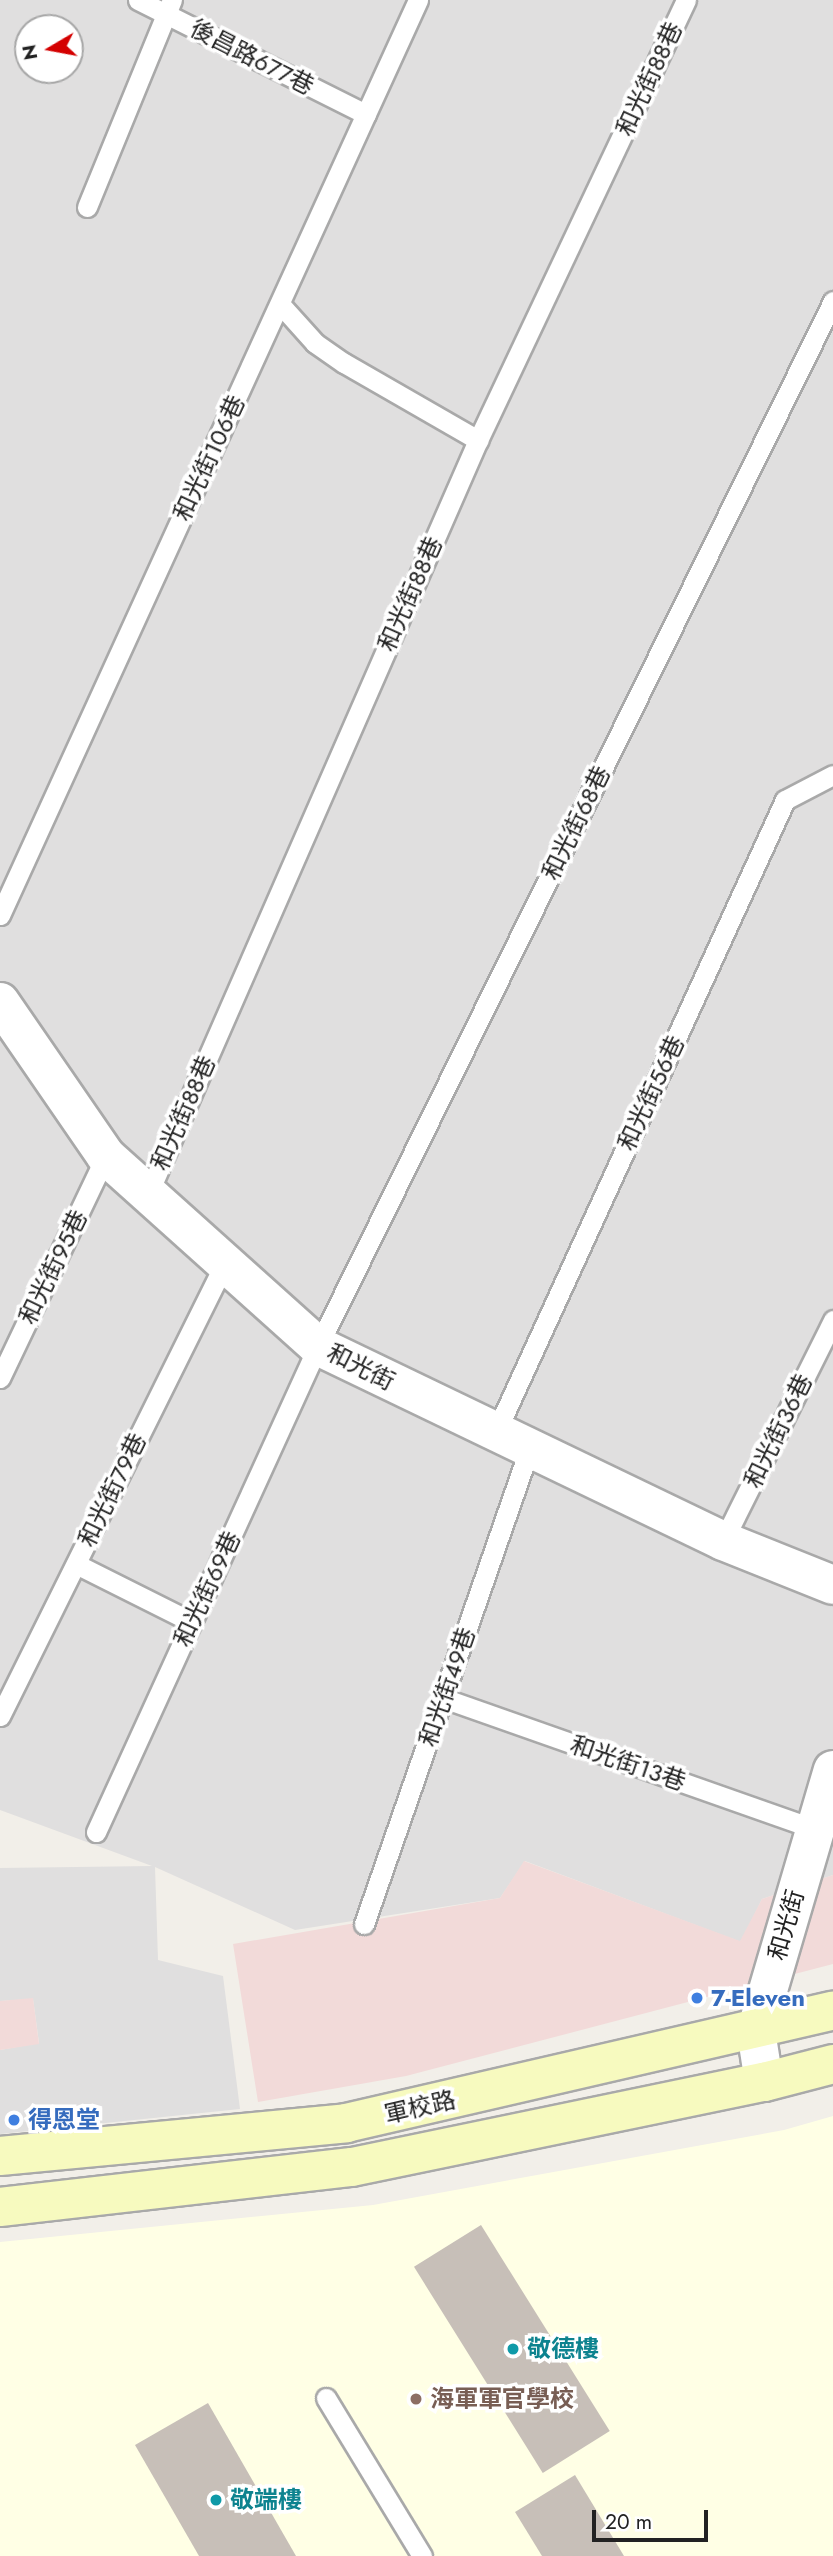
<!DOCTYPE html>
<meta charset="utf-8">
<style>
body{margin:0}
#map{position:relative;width:833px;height:2556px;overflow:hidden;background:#f2efe9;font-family:Jost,"Noto Sans TC",sans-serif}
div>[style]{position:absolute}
.residential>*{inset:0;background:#e0dfdf}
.commercial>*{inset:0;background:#f2dad9}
.education>*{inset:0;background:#ffffe5}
.building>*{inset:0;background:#c7bfb8;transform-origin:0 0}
.roads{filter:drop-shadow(2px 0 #a9a9a9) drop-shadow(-2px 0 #a9a9a9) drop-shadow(0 2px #a9a9a9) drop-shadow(0 -2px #a9a9a9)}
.lane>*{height:19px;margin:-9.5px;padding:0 9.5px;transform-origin:9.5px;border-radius:9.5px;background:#fff}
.street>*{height:38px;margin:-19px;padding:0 19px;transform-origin:19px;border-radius:19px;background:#fff}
.secondary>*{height:38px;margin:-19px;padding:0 19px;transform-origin:19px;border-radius:19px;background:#f7fabf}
.dots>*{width:19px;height:19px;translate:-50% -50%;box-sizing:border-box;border:4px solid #fff;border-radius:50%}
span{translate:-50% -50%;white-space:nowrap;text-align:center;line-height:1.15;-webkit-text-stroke:7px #fff;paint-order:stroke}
.street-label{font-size:24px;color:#222}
.shop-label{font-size:24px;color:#366cbe;font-weight:700}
.left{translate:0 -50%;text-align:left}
.culture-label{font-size:24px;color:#0d838f;font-weight:700}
.education-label{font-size:24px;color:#785e54;font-weight:700}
.north{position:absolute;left:14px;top:14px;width:70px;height:70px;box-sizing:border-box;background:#fff;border:2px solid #a7a7a7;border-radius:50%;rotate:260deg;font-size:19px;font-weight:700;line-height:28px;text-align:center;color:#222}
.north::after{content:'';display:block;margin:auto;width:24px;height:32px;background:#d40000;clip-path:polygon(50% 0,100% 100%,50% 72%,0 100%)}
.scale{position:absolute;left:592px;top:2510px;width:116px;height:32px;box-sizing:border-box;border:4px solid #222;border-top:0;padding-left:9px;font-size:21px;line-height:24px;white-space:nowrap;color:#222;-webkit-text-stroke:5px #fff;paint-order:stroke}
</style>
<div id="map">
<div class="residential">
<div style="clip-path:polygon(evenodd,0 0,833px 0,833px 1875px,762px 1899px,741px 1942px,525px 1861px,500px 1898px,295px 1930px,155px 1867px,158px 1960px,223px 1976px,240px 2109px,0 2134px,0 2050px,39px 2043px,33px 1999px,0 2001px,0 1868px,152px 1866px,0 1810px,0 0,28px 28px,70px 28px,70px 70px,28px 70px,28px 28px)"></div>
</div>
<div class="commercial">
<div style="clip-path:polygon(524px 1861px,740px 1941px,762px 1899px,833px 1875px,833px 1964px,406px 2076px,258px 2102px,233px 1944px,500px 1898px)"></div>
<div style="clip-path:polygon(33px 1998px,39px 2044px,0 2050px,0 2001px)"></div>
</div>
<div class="education">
<div style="clip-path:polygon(833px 2116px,833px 2556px,0 2556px,0 2242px,373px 2205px,784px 2130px)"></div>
</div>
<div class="building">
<div style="left:481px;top:2225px;width:243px;height:79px;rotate:58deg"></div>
<div style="clip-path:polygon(208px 2403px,296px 2556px,199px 2556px,135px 2445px)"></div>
<div style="clip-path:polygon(575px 2475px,624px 2556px,542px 2556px,515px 2512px)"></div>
</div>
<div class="roads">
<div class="lane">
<div style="left:138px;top:0;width:255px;rotate:26.6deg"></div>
<div style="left:87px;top:207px;width:224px;rotate:-67.7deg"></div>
<div style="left:280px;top:304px;width:52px;rotate:48.1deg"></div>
<div style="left:315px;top:343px;width:35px;rotate:35deg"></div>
<div style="left:344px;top:363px;width:155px;rotate:29.9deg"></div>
<div style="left:0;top:915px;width:1006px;rotate:-65.45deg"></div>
<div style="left:148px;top:1194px;width:823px;rotate:-66.36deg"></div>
<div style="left:478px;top:440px;width:487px;rotate:-64.7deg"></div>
<div style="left:0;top:1378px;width:246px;rotate:-64.5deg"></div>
<div style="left:495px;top:1434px;width:697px;rotate:-65.42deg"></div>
<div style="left:785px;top:800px;width:54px;rotate:-27.5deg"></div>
<div style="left:723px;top:1541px;width:247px;rotate:-63.5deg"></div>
<div style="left:76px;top:1564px;width:130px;rotate:26.6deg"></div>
<div style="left:443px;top:1698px;width:392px;rotate:19.4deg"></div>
<div style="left:0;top:1716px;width:506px;rotate:-63.59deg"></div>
<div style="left:96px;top:1832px;width:534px;rotate:-65.45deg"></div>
<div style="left:318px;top:1346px;width:1165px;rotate:-63.76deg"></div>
<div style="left:364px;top:1924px;width:502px;rotate:-70.81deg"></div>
<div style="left:326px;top:2398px;width:185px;rotate:58.7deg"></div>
</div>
<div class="street">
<div style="left:0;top:1002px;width:187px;rotate:55.5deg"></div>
<div style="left:106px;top:1156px;width:285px;rotate:41.9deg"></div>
<div style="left:318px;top:1346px;width:449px;rotate:25.7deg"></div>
<div style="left:723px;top:1541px;width:118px;rotate:21.8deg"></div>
<div style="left:764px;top:2082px;width:52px;rotate:-98.9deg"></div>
<div style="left:756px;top:2031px;width:272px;rotate:-73.6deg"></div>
</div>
<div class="secondary">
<div style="left:0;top:2156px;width:348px;rotate:-5.4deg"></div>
<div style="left:346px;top:2123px;width:500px;rotate:-13deg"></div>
<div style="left:0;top:2207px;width:354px;rotate:-6.5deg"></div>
<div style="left:352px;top:2167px;width:421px;rotate:-11.7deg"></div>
<div style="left:764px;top:2082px;width:71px;rotate:-14.6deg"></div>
</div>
</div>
<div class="dots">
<div style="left:697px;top:1998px;background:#3f7fe0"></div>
<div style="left:14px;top:2120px;background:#3f7fe0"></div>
<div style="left:513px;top:2349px;background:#0f9aa8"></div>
<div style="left:416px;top:2399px;background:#8d6e63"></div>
<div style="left:216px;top:2500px;background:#0f9aa8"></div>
</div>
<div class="street-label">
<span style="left:252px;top:57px;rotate:27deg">後昌路677巷</span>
<span style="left:649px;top:79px;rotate:-65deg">和光街88巷</span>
<span style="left:209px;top:458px;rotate:-65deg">和光街106巷</span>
<span style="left:410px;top:594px;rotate:-66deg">和光街88巷</span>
<span style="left:576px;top:823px;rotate:-64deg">和光街68巷</span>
<span style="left:651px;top:1093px;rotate:-65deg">和光街56巷</span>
<span style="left:183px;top:1113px;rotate:-66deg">和光街88巷</span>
<span style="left:53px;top:1267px;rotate:-64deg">和光街95巷</span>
<span style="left:361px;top:1367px;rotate:27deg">和光街</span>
<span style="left:778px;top:1431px;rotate:-64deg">和光街36巷</span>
<span style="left:112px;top:1490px;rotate:-64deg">和光街79巷</span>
<span style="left:207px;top:1589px;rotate:-65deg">和光街69巷</span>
<span style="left:447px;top:1687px;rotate:-71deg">和光街49巷</span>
<span style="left:628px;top:1763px;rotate:19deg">和光街13巷</span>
<span style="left:786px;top:1925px;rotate:-74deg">和光街</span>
<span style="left:420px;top:2107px;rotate:-13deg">軍校路</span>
</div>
<div class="shop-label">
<span class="left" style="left:711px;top:1998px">7-Eleven</span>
<span class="left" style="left:28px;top:2120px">得恩堂</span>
</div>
<div class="culture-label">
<span class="left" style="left:527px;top:2349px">敬德樓</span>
<span class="left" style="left:230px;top:2500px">敬端樓</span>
</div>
<div class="education-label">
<span class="left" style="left:430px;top:2399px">海軍軍官學校</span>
</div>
<div class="north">N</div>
<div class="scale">20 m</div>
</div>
